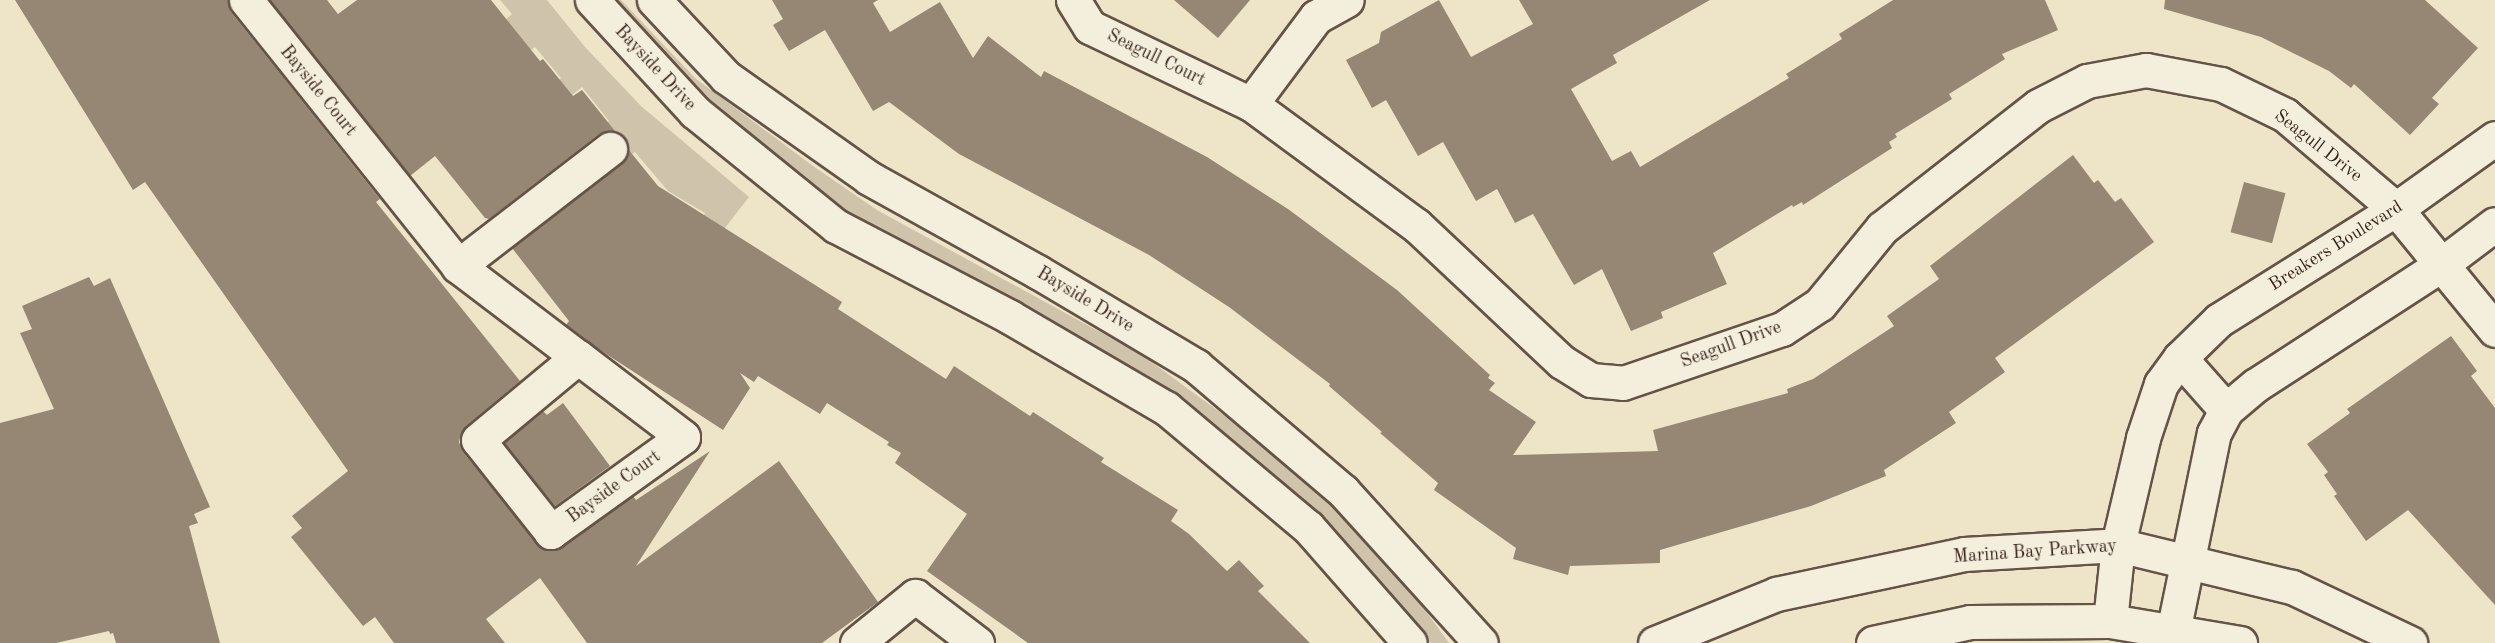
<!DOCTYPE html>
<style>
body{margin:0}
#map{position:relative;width:2495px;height:643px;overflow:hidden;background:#eee5c9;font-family:"Old Standard TT",serif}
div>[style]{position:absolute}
.green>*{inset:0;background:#cfc4ab}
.building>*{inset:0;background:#968775;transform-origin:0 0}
.roads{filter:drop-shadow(2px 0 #645346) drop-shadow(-2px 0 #645346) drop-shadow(0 2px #645346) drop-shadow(0 -2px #645346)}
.minor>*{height:33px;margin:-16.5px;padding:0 16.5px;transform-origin:16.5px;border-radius:16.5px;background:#f4eedc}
span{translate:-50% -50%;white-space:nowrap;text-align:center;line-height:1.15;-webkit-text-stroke:6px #f4eedc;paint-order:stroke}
.street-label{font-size:18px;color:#36221b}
</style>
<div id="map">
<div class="green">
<div style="clip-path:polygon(500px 0,547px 0,585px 47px,641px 106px,749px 197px,721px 233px,700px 224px,705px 213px,668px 191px,635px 152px,625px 160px,599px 130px,609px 121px,582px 87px,561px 104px,548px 89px,561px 78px,535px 47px,525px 55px,499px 25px,512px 14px)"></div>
<div style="clip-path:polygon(605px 0,621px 0,695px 78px,813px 166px,877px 210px,1142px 355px,1274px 452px,1337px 512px,1409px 588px,1449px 643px,1431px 643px,1329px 527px,877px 232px,794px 175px,682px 80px)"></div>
</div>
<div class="building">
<div style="clip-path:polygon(15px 0,228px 0,231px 12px,380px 199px,376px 202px,520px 381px,466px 426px,461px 433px,459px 442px,463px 452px,543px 549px,553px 551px,562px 547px,633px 496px,636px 500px,710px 451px,636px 566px,779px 461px,878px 602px,822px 643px,587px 643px,540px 578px,486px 619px,505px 643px,394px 643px,375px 617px,363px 626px,291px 537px,302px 528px,292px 516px,348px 471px,145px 182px,133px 190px)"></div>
<div style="clip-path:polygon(270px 0,327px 0,338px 14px,357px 0,491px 0,540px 61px,543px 59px,573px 96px,582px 90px,615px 131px,599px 134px,489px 219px,485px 218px,435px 156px,410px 176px)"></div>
<div style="clip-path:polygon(772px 0,878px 0,873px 3px,890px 32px,940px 2px,973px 58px,988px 36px,1041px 77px,1044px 71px,1207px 157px,1288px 209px,1397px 290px,1490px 375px,1488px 378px,1495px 383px,1489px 390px,1536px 422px,1513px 455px,1658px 451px,1653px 430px,1788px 393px,1787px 389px,1813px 379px,1894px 326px,1887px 316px,1939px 279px,1930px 266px,2073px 155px,2094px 183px,2098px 180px,2115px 202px,2121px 198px,2154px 242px,1995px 358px,2005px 372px,1949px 412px,1956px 423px,1884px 470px,1886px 476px,1811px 506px,1660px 550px,1660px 563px,1570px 566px,1568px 575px,1513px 559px,1516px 548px,1434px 490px,1438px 483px,1380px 433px,1382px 432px,1329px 386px,1330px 384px,1229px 307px,1149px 255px,959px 154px,889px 102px,873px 111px,825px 30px,789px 51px,773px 25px,783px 19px)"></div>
<div style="clip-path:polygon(1174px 0,1250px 0,1218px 38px)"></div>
<div style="clip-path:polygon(1439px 0,1471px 57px,1533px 24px,1519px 0,1710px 0,1613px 55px,1617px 63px,1571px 89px,1612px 161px,1631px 151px,1640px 167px,1789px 78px,1786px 74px,1842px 39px,1839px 34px,1893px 0,2045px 0,2058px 30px,2002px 54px,2005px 59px,1949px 94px,1952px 99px,1895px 134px,1897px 137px,1889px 142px,1892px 148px,1803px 205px,1802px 202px,1793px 207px,1792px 205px,1713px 253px,1727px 284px,1661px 312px,1663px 318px,1631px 331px,1602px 269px,1574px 285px,1533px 214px,1515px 223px,1497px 189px,1476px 201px,1443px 142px,1418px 156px,1386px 100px,1372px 108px,1346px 60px,1379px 43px,1381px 32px)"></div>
<div style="clip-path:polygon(2165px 0,2425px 0,2478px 48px,2432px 98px,2439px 104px,2410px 135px,2354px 84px,2351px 88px,2329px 71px,2261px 37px,2164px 9px)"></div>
<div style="clip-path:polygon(628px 149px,658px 186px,842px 302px,838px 309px,946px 379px,954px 366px,1030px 416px,1033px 412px,1104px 458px,1101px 462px,1178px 510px,1171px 521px,1189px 534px,1227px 571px,1239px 560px,1264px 586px,1258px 591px,1310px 643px,1028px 643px,927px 571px,967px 514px,895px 463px,901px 453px,887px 445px,889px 442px,827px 403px,820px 414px,758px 376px,754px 382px,740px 373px,750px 388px,723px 430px,600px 350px,566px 325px,569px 321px,512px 248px,621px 164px)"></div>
<div style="left:2244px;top:182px;width:43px;height:52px;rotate:15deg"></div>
<div style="clip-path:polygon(89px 277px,94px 286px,110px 278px,210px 507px,194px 514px,198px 523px,189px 526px,220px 643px,116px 643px,113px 633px,110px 634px,109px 631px,56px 643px,0 643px,0 423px,54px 409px,20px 333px,32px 329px,22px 306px)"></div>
<div style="clip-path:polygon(2451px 336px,2477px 371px,2471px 376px,2495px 408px,2495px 605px,2408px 510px,2366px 541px,2334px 496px,2337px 494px,2324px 475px,2328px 472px,2307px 444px,2350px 413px,2347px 409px)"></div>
<div style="clip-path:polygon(563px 403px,610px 466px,555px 506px,504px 443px,543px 411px,547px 415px)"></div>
</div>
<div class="roads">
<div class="minor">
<div style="left:246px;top:0;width:340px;rotate:51.4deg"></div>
<div style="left:458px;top:266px;width:151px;rotate:37.2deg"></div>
<div style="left:578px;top:357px;width:132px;rotate:37.3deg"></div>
<div style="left:683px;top:437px;width:163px;rotate:144.3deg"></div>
<div style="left:551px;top:532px;width:117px;rotate:-128.4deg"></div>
<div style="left:478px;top:440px;width:130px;rotate:-39.7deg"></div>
<div style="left:592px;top:0;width:152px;rotate:47.4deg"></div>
<div style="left:695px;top:112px;width:181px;rotate:39deg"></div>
<div style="left:836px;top:226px;width:196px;rotate:27.6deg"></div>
<div style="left:1010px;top:317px;width:181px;rotate:30.3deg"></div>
<div style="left:1166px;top:408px;width:185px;rotate:40deg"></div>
<div style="left:1308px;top:527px;width:154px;rotate:48.7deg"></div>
<div style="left:654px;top:0;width:105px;rotate:46.9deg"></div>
<div style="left:726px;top:77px;width:175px;rotate:35.2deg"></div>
<div style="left:869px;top:178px;width:193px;rotate:29.1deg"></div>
<div style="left:1038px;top:272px;width:184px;rotate:30.7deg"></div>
<div style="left:1196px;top:366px;width:193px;rotate:40.4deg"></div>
<div style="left:1343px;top:491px;width:205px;rotate:47.8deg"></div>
<div style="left:1073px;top:0;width:32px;rotate:58deg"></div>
<div style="left:1090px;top:27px;width:178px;rotate:25.6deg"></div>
<div style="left:1251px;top:104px;width:205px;rotate:36.3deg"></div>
<div style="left:1416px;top:225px;width:200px;rotate:43.2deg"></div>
<div style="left:1562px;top:362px;width:34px;rotate:32deg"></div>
<div style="left:1591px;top:380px;width:32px;rotate:5deg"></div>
<div style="left:1623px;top:383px;width:168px;rotate:-18.8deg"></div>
<div style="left:1782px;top:329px;width:45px;rotate:-33.3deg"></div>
<div style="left:1820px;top:304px;width:98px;rotate:-50.8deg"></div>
<div style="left:1882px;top:228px;width:198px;rotate:-38deg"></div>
<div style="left:2038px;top:106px;width:55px;rotate:-27deg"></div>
<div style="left:2087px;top:81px;width:60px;rotate:-10.6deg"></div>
<div style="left:2146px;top:70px;width:76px;rotate:10.6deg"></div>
<div style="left:2221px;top:84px;width:71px;rotate:25.8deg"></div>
<div style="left:2285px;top:115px;width:145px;rotate:40.3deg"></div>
<div style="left:2396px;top:209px;width:156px;rotate:50.7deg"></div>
<div style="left:1251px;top:104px;width:109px;rotate:-53.2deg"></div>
<div style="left:1316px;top:17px;width:35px;rotate:-29deg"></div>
<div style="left:458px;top:266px;width:192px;rotate:-37.6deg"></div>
<div style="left:2180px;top:358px;width:69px;rotate:48.5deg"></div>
<div style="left:2110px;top:621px;width:76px;rotate:-84deg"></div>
<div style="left:2118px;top:545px;width:110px;rotate:-76.8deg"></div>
<div style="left:2143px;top:438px;width:57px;rotate:-71.6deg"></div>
<div style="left:2161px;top:384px;width:32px;rotate:-54deg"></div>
<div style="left:2180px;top:358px;width:54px;rotate:-44.3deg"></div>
<div style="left:2219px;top:320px;width:209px;rotate:-32.1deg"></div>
<div style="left:2396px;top:209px;width:122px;rotate:-35.6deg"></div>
<div style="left:2173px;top:632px;width:203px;rotate:-78.4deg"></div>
<div style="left:2214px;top:433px;width:26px;rotate:-62deg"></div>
<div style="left:2226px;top:410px;width:39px;rotate:-40deg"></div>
<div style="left:2256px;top:385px;width:222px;rotate:-33deg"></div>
<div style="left:2442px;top:264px;width:66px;rotate:-37deg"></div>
<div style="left:857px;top:643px;width:75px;rotate:-39deg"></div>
<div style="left:915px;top:596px;width:78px;rotate:37.2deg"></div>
<div style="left:1655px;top:643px;width:131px;rotate:-22deg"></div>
<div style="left:1776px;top:594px;width:192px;rotate:-12deg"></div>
<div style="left:1964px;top:554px;width:154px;rotate:-3.3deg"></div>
<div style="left:2118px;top:545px;width:179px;rotate:13.6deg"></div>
<div style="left:2292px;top:587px;width:131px;rotate:25.4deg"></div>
<div style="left:1873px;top:643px;width:99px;rotate:-12.2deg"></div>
<div style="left:1970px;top:622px;width:140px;rotate:-0.4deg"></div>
<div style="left:2110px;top:621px;width:132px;rotate:9.6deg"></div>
</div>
</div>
<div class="street-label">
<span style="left:1156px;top:58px;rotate:26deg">Seagull Court</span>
<span style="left:655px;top:68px;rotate:47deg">Bayside Drive</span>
<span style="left:318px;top:91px;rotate:51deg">Bayside Court</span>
<span style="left:2318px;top:146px;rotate:38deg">Seagull Drive</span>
<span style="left:2336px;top:246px;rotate:-32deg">Breakers Boulevard</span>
<span style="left:1085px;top:300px;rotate:31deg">Bayside Drive</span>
<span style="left:1731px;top:345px;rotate:-20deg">Seagull Drive</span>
<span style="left:614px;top:487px;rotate:-36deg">Bayside Court</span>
<span style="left:2035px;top:552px;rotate:-4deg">Marina Bay Parkway</span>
</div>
</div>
